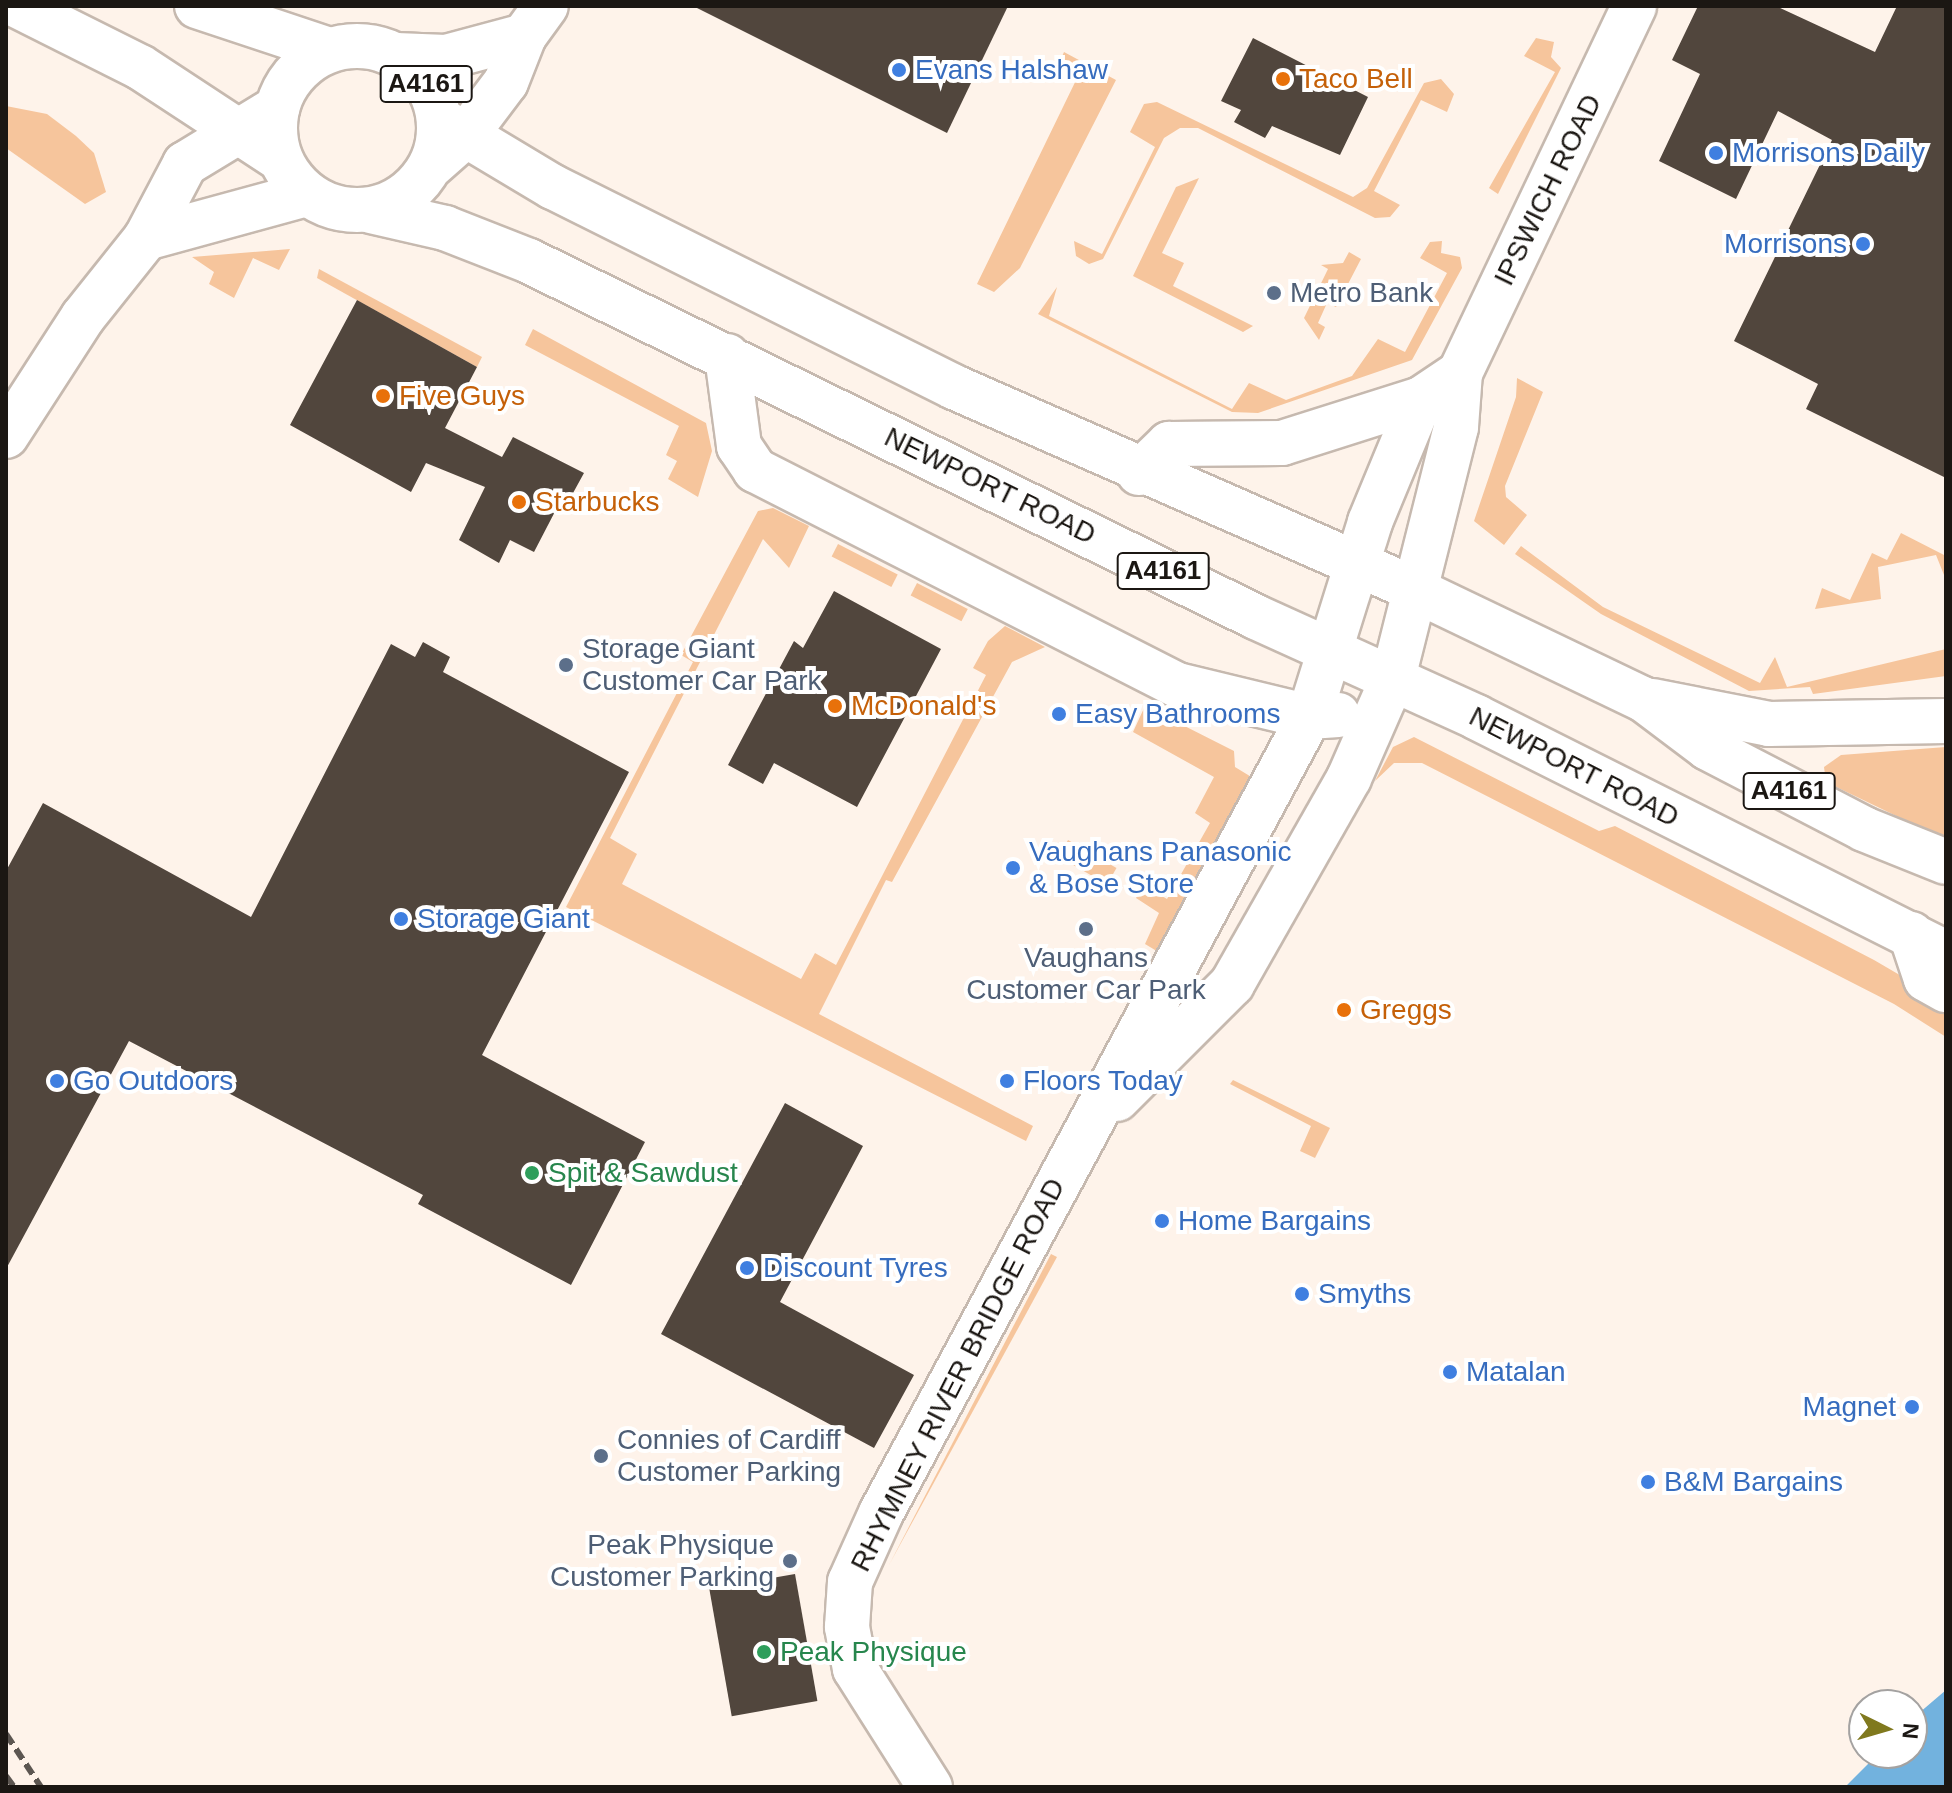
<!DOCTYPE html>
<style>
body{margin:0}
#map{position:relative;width:1952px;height:1793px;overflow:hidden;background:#fef3ea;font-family:Arial,sans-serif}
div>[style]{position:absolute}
.green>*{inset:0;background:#f6c59c;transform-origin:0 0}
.water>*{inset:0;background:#72b2de}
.building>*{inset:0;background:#51463d;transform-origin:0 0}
.roads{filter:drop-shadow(2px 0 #c6b9af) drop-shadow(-2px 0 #c6b9af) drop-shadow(0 2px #c6b9af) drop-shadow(0 -2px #c6b9af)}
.minor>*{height:44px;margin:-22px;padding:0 22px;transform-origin:22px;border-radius:22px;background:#fff}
.major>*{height:44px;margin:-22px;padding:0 22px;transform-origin:22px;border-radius:22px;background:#fff}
.major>.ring{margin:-22px;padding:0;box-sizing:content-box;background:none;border:44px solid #fff;border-radius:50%}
.rail>*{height:6px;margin-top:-3px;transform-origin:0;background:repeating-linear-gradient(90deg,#5c5651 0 12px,transparent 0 18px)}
.dots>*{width:22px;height:22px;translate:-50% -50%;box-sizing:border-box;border:4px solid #fff;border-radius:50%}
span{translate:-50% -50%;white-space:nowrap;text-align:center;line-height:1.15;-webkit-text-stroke:8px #fff;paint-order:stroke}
.shield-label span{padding:2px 6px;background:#fff;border:2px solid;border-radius:6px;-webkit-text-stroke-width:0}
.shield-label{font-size:26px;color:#1b1713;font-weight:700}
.shop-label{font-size:28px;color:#366cbe}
.left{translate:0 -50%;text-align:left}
.right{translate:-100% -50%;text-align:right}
.food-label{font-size:28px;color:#c56008}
.street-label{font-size:28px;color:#1b1713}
.service-label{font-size:28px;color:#4e5e75}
.leisure-label{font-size:28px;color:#27864d}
.frame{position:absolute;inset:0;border:8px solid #1b1713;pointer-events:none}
.north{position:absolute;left:1848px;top:1689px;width:80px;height:80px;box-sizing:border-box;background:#fff;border:2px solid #a4a2a1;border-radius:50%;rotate:95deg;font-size:22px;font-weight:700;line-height:32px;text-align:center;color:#1b1713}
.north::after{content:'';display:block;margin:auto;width:28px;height:36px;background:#80791e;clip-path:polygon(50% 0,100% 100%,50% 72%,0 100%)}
</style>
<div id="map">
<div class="green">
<div style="clip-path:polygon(1536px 38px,1554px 42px,1551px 57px,1561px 68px,1498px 194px,1489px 188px,1555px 72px,1524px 56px)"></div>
<div style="clip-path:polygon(1064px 52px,1116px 80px,1020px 268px,994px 292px,977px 284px,1080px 72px,1060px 61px)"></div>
<div style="clip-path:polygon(1441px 79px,1454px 94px,1447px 112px,1421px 100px,1374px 191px,1400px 205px,1390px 217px,1375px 218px,1198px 128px,1180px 128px,1164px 138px,1103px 259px,1089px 264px,1076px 256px,1074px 241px,1102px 254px,1155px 147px,1130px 132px,1144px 104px,1157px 102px,1353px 197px,1367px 188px,1424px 83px)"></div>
<div style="clip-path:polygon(6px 106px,47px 114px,76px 136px,94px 153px,106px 192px,85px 204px,6px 148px)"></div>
<div style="clip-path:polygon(1199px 178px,1162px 253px,1184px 263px,1173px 286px,1253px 326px,1243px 332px,1133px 276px,1176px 187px)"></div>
<div style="clip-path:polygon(1442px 241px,1441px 253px,1460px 257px,1462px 268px,1412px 360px,1258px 413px,1232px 412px,1038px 314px,1057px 287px,1049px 316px,1232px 409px,1249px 383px,1286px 400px,1352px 376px,1378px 339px,1405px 352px,1447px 273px,1420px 258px,1430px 242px)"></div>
<div style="clip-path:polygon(290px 249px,279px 270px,253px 258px,234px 298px,209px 284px,214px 272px,192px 257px)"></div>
<div style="clip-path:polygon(1349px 252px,1361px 259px,1336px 307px,1327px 303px,1318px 323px,1325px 327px,1319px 340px,1304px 318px,1328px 269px,1321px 265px,1343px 263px)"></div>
<div style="clip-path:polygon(319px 269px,482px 357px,477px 367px,317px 278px)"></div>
<div style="clip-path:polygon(533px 329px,706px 423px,712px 451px,698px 497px,668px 479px,677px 461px,666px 455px,679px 426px,525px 345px)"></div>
<div style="clip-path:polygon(1517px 378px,1543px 392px,1505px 486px,1506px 497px,1527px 515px,1504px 545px,1474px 521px,1516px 397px)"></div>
<div style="clip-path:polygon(773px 508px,809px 526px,789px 568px,763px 539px,610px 838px,637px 854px,622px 884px,801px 979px,815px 953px,836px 965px,986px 675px,973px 668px,988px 641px,1005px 626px,1045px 647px,1012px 662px,892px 882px,886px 880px,819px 1014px,1033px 1126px,1026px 1141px,566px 907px,693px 662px,681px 655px,758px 511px)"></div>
<div style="clip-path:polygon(1901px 533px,1946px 556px,1946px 580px,1936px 555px,1878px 567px,1881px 599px,1815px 609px,1822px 588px,1850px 600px,1872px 553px,1887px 560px)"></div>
<div style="left:838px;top:544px;width:67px;height:14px;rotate:27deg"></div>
<div style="clip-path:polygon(1521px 546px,1603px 607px,1760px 683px,1775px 657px,1787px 687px,1946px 649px,1946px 676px,1813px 694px,1810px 687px,1749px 691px,1601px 614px,1515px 554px)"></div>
<div style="left:917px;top:583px;width:57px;height:14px;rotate:27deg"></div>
<div style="clip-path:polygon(1145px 706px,1234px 751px,1235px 767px,1253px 778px,1160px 953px,1145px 944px,1159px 913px,1136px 898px,1143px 885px,1167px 899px,1210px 823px,1195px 813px,1214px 777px,1133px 732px)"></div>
<div style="clip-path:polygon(1414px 737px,1599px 831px,1615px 826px,1874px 960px,1946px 1002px,1946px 1037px,1894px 1004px,1422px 763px,1394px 763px,1375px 781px,1393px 747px)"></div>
<div style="clip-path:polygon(1946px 747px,1946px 840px,1826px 782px,1824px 767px,1841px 755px)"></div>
<div style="left:1068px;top:840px;width:56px;height:19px;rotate:30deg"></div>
<div style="clip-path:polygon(1233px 1080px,1330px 1128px,1315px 1158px,1300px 1151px,1311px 1126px,1230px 1084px)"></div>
<div style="clip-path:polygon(1051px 1254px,1057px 1257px,889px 1565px)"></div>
</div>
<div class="water">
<div style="clip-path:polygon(1946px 1690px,1946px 1787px,1845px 1787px,1879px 1753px,1912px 1753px,1912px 1719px)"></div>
</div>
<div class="building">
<div style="clip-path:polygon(693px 6px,1008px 6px,947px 133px)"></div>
<div style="clip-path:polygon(1698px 6px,1776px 6px,1875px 52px,1897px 6px,1946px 6px,1946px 478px,1806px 409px,1818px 384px,1734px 341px,1832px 140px,1778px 111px,1736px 199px,1659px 161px,1700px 74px,1672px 60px)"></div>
<div style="clip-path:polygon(1253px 38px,1368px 97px,1340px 155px,1272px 126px,1265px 138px,1234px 122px,1241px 110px,1221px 101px)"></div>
<div style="clip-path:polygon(357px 300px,477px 367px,445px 428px,502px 457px,513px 437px,584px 473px,567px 504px,561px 500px,534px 552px,510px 540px,499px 563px,459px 540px,485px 487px,426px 463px,411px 492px,290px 425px)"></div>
<div style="clip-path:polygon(834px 591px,941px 649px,857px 807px,774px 763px,763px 784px,728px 765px,794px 641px,803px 648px)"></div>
<div style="clip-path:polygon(423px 642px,450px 657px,443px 672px,629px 772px,482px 1055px,645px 1142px,571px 1285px,418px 1204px,423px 1195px,129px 1041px,6px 1269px,6px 871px,43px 803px,251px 917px,391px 644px,415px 657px)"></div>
<div style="clip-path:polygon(785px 1103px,863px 1146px,780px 1302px,914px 1375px,874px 1448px,661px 1334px)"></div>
<div style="left:795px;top:1574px;width:129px;height:87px;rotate:80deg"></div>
</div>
<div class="roads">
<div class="minor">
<div style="left:396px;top:55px;width:50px;rotate:2.3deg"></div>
<div style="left:446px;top:57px;width:81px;rotate:-15.1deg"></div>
<div style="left:432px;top:165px;width:45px;rotate:-41.4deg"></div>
<div style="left:466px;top:135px;width:66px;rotate:-53deg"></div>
<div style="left:506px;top:82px;width:49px;rotate:-68.6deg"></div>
<div style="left:524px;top:36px;width:37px;rotate:-54deg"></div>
<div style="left:146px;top:238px;width:167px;rotate:-15.3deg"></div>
<div style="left:727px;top:356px;width:91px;rotate:82.4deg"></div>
<div style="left:739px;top:446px;width:29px;rotate:56deg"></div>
<div style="left:755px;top:470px;width:474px;rotate:27deg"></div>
<div style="left:1177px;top:685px;width:136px;rotate:13.6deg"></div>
<div style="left:1309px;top:717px;width:29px;rotate:-4deg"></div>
<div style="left:6px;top:436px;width:142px;rotate:-57.1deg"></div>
<div style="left:83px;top:317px;width:101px;rotate:-51.4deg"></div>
<div style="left:146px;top:238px;width:84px;rotate:-62.2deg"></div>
<div style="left:185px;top:164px;width:108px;rotate:-31.3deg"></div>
<div style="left:1139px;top:473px;width:42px;rotate:-44deg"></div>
<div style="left:1169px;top:444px;width:113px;rotate:-0.5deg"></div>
<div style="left:1282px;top:443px;width:146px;rotate:-17.6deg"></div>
<div style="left:1117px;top:1099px;width:163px;rotate:-45deg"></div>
<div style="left:1232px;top:984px;width:237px;rotate:-60.4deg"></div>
<div style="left:1349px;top:778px;width:109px;rotate:-66.3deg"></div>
<div style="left:1393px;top:678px;width:259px;rotate:-75.9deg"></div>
<div style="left:1456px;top:427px;width:54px;rotate:-85.8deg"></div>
<div style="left:1460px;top:373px;width:406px;rotate:-64.6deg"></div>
<div style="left:930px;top:1787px;width:140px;rotate:-122.4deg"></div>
<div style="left:855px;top:1669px;width:43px;rotate:-100.8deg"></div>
<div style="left:847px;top:1627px;width:45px;rotate:-86.2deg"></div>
<div style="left:850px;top:1582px;width:76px;rotate:-65.8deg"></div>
<div style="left:881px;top:1513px;width:904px;rotate:-61.73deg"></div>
<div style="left:1309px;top:717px;width:204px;rotate:-72.6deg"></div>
<div style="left:1370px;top:522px;width:133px;rotate:-67.5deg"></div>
<div style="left:1421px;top:399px;width:47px;rotate:-33.7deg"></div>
</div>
<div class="major">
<div style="left:18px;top:6px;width:136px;rotate:26.6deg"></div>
<div style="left:140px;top:67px;width:168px;rotate:33.3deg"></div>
<div style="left:197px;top:6px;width:139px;rotate:18.4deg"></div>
<div class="ring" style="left:275px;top:46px;width:120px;height:120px"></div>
<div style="left:441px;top:120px;width:131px;rotate:30.9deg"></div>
<div style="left:553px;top:187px;width:448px;rotate:26.5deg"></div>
<div style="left:954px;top:387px;width:499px;rotate:23.7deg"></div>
<div style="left:1411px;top:588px;width:257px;rotate:25.6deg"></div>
<div style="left:1643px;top:699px;width:81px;rotate:37deg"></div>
<div style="left:1708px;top:748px;width:176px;rotate:27.4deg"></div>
<div style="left:1864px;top:829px;width:88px;rotate:21.9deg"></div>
<div style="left:371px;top:211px;width:76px;rotate:12.9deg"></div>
<div style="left:445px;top:228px;width:90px;rotate:21.4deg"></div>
<div style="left:529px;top:261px;width:809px;rotate:26.09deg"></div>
<div style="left:1256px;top:617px;width:242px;rotate:24.4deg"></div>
<div style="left:1476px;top:717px;width:526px;rotate:26.66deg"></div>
<div style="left:1653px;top:701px;width:118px;rotate:11.2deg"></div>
<div style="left:1769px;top:724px;width:177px;rotate:-1deg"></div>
<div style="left:1911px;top:934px;width:47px;rotate:71.6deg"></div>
<div style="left:1926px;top:979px;width:23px;rotate:29deg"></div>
</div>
</div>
<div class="rail">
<div style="left:6px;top:1734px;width:64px;rotate:56.6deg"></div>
<div style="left:6px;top:1776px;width:14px;rotate:54deg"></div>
</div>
<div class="dots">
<div style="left:899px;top:70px;background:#3f7fe0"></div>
<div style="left:1283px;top:79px;background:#e8710a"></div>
<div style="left:1716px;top:153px;background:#3f7fe0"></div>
<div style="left:1863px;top:244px;background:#3f7fe0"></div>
<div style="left:1274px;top:293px;background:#5c6f8a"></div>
<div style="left:383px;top:396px;background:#e8710a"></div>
<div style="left:519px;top:502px;background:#e8710a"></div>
<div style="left:566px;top:665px;background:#5c6f8a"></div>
<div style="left:835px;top:706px;background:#e8710a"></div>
<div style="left:1059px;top:714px;background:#3f7fe0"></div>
<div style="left:1013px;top:868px;background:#3f7fe0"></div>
<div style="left:401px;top:919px;background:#3f7fe0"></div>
<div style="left:1086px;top:929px;background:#5c6f8a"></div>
<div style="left:1344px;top:1010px;background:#e8710a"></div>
<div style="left:57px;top:1081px;background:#3f7fe0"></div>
<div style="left:1007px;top:1081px;background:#3f7fe0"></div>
<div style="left:532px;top:1173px;background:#2e9e5b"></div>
<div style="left:1162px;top:1221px;background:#3f7fe0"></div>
<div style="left:747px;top:1268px;background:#3f7fe0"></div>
<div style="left:1302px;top:1294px;background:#3f7fe0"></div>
<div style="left:1450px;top:1372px;background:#3f7fe0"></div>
<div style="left:1912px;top:1407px;background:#3f7fe0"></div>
<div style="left:601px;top:1456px;background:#5c6f8a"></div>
<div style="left:1648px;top:1482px;background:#3f7fe0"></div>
<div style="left:790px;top:1561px;background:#5c6f8a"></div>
<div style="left:764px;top:1652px;background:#2e9e5b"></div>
</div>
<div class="shield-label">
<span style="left:426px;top:84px">A4161</span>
<span style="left:1163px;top:571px">A4161</span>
<span style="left:1789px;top:791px">A4161</span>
</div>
<div class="shop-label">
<span class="left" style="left:915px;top:70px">Evans Halshaw</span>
<span class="left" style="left:1732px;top:153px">Morrisons Daily</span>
<span class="right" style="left:1847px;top:244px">Morrisons</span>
<span class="left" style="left:1075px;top:714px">Easy Bathrooms</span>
<span class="left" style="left:1029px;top:868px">Vaughans Panasonic<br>&amp; Bose Store</span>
<span class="left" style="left:417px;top:919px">Storage Giant</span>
<span class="left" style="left:73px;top:1081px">Go Outdoors</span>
<span class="left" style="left:1023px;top:1081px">Floors Today</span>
<span class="left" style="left:1178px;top:1221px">Home Bargains</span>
<span class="left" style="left:763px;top:1268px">Discount Tyres</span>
<span class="left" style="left:1318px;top:1294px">Smyths</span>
<span class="left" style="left:1466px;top:1372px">Matalan</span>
<span class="right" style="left:1896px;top:1407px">Magnet</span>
<span class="left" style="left:1664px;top:1482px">B&amp;M Bargains</span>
</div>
<div class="food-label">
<span class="left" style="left:1299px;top:79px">Taco Bell</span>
<span class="left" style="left:399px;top:396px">Five Guys</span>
<span class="left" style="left:535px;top:502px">Starbucks</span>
<span class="left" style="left:851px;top:706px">McDonald's</span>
<span class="left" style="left:1360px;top:1010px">Greggs</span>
</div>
<div class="street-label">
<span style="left:1548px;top:190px;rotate:-64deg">IPSWICH ROAD</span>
<span style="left:990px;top:486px;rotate:26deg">NEWPORT ROAD</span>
<span style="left:1574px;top:767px;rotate:27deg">NEWPORT ROAD</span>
<span style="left:958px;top:1375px;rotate:-63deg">RHYMNEY RIVER BRIDGE ROAD</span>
</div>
<div class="service-label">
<span class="left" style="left:1290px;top:293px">Metro Bank</span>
<span class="left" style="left:582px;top:665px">Storage Giant<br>Customer Car Park</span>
<span style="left:1086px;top:974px">Vaughans<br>Customer Car Park</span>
<span class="left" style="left:617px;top:1456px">Connies of Cardiff<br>Customer Parking</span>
<span class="right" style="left:774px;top:1561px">Peak Physique<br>Customer Parking</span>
</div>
<div class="leisure-label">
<span class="left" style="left:548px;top:1173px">Spit &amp; Sawdust</span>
<span class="left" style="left:780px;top:1652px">Peak Physique</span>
</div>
<div class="frame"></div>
<div class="north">N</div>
</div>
